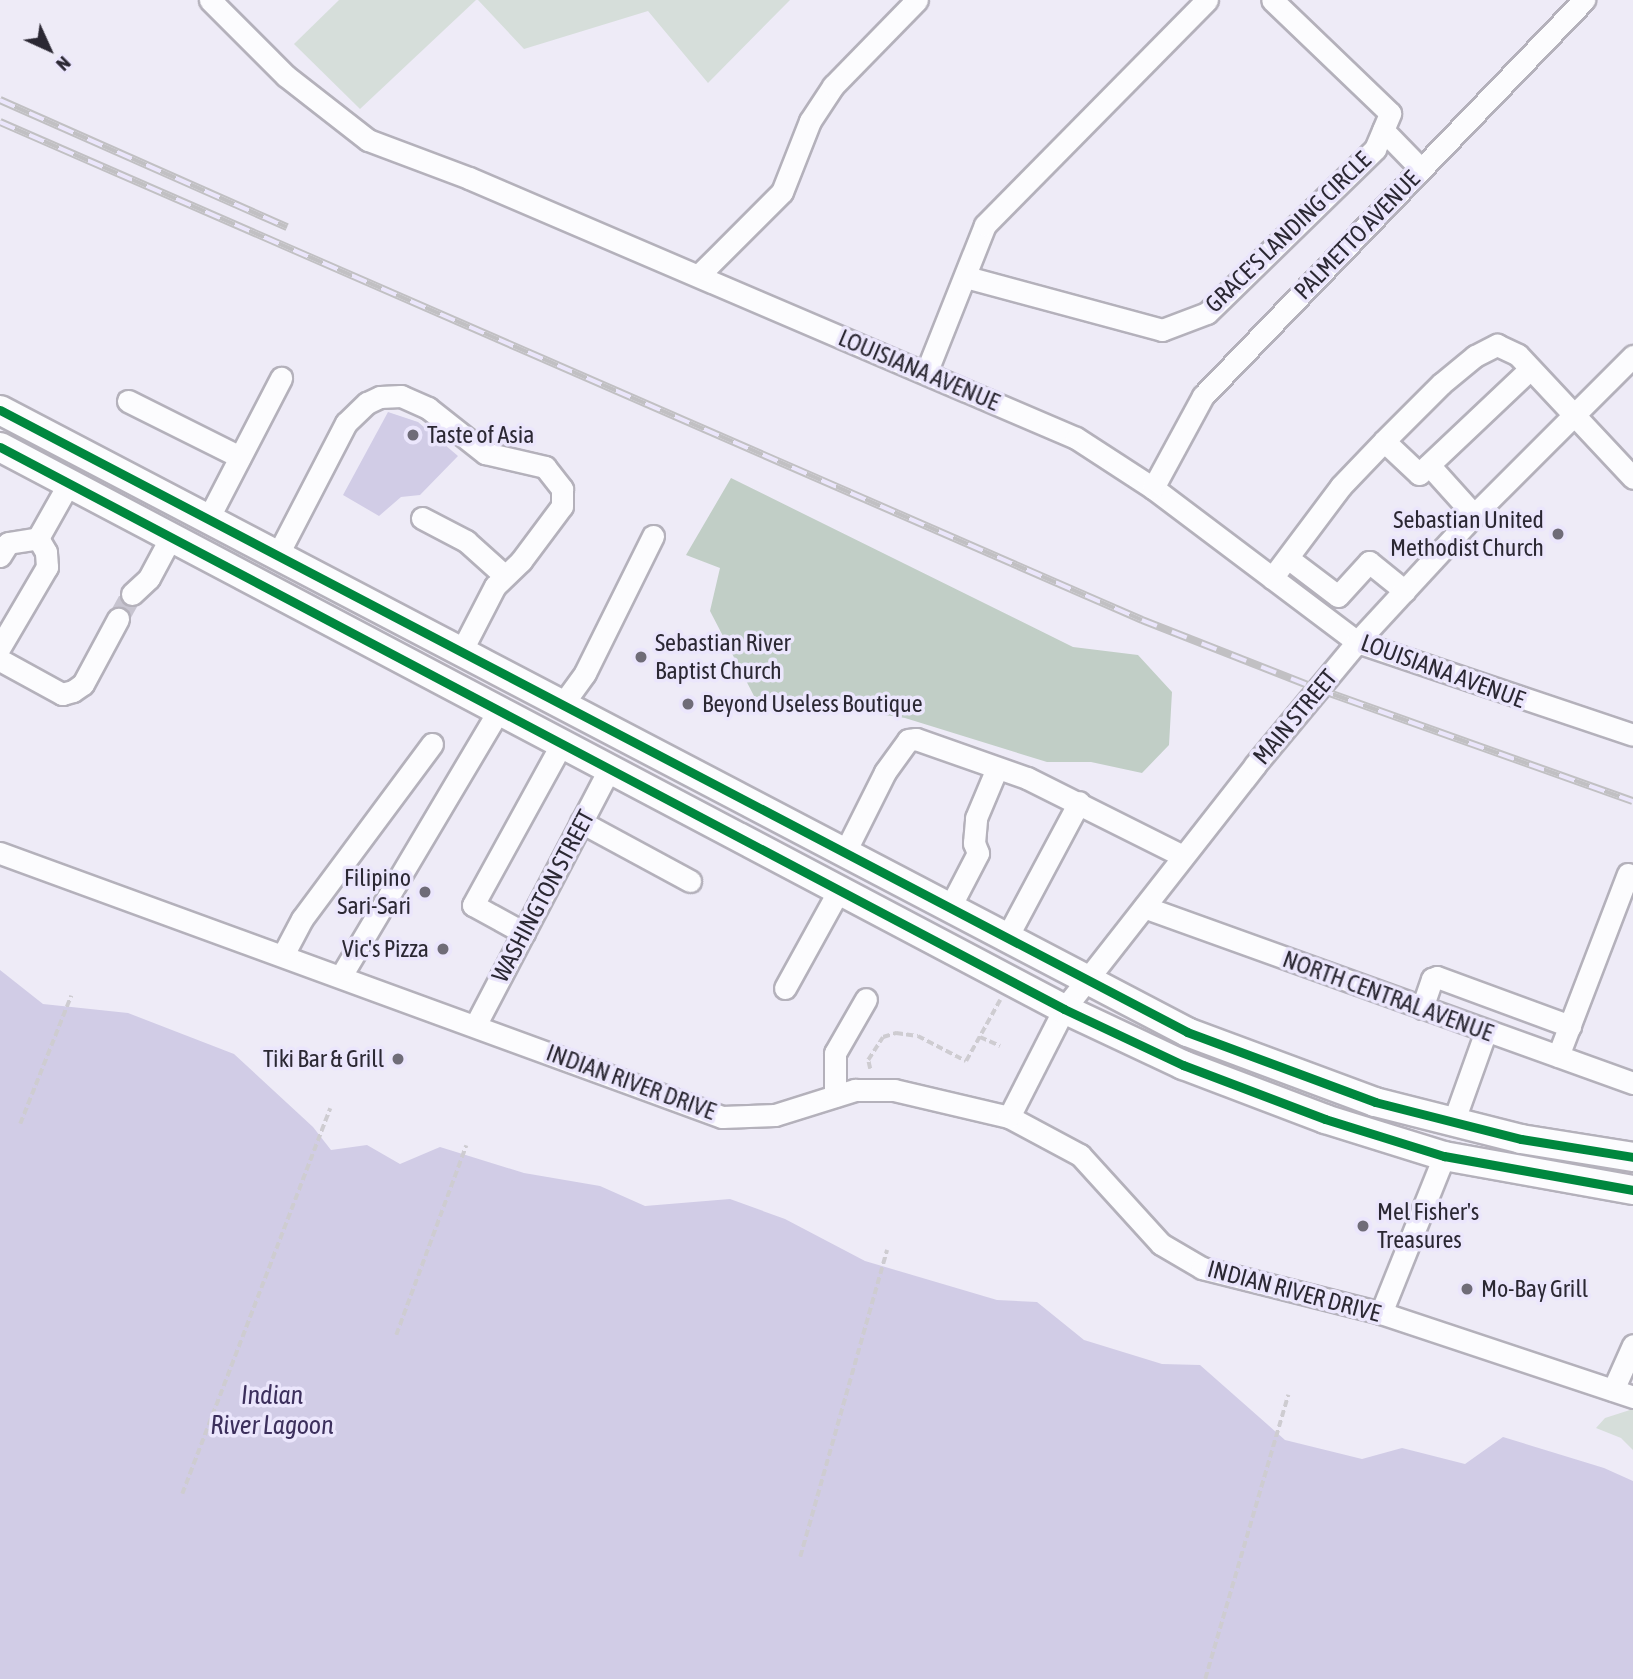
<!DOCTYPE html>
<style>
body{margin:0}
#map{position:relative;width:1633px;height:1679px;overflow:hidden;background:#eeebf7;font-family:"Asap Condensed",sans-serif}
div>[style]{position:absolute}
.green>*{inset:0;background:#d6deda}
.forest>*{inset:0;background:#c1cec6}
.water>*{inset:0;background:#d1cce6}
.minor-tunnel>*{height:21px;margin-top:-10.5px;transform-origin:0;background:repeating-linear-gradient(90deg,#c7c4d0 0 21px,transparent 0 31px)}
.path>*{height:3.5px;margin-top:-1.75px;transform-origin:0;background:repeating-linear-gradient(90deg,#ceccd1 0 7px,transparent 0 10.5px)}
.roads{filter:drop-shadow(2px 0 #b4b1bb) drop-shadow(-2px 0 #b4b1bb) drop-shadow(0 2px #b4b1bb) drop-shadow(0 -2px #b4b1bb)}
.minor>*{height:21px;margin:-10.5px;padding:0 10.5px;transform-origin:10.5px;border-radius:10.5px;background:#fcfcfe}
.major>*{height:28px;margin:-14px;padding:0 14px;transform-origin:14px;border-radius:14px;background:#fcfcfe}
.rail>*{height:8px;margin-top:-4px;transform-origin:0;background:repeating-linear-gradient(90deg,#ebe6fc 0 16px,#c1c0c3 0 32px);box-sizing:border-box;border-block:2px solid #c1c0c3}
.cycleway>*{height:9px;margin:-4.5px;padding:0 4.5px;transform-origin:4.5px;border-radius:4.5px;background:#00873e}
.dots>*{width:19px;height:19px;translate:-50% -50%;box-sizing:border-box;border:4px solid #ebe6fc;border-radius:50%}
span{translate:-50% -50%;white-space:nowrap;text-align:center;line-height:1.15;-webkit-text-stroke:7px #ebe6fc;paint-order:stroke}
.street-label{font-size:24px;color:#2b2833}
.poi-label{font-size:24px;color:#2b2833}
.left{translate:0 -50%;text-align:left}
.right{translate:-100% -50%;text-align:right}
.water-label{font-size:26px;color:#3c2f5c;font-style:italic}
.north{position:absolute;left:14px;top:14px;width:70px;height:70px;-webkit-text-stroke:5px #ebe6fc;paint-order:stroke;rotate:135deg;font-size:19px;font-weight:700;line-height:28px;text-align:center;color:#2b2833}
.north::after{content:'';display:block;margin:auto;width:24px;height:32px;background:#2b2833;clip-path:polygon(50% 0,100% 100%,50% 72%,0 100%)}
</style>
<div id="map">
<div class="green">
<div style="clip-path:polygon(339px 0,476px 0,360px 109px,294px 44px)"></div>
<div style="clip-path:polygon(478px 0,790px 0,708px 83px,648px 11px,524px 49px)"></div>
<div style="clip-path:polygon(1633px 1409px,1633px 1450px,1621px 1438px,1596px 1428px,1605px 1418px)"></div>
</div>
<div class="forest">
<div style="clip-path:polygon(731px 478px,1073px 647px,1138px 655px,1172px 692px,1169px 745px,1142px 773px,1091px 762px,1047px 762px,905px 718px,852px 710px,804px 713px,754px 696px,710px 611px,720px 568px,686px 555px)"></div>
</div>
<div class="water">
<div style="clip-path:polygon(388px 412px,418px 422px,458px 456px,420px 495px,401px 497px,379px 516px,343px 495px)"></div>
<div style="clip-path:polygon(0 970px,43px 1004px,128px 1013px,234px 1054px,313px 1127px,331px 1150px,367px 1145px,400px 1164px,440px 1147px,524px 1173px,600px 1186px,645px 1206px,730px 1199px,785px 1219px,865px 1261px,997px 1300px,1037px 1302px,1084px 1340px,1162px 1364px,1200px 1365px,1285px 1440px,1362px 1459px,1402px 1448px,1465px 1464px,1503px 1437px,1604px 1468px,1633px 1481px,1633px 1679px,0 1679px)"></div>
</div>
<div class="minor-tunnel">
<div style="left:118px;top:619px;width:29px;rotate:-61deg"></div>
</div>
<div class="path">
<div style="left:980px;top:1037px;width:22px;rotate:24deg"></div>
<div style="left:870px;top:1069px;width:9px;rotate:-103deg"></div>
<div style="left:868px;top:1060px;width:27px;rotate:-57deg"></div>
<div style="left:883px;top:1037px;width:14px;rotate:-17deg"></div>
<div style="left:896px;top:1033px;width:22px;rotate:8deg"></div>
<div style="left:918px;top:1036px;width:54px;rotate:27.5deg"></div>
<div style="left:966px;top:1061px;width:70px;rotate:-60.9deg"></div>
<div style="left:20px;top:1124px;width:138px;rotate:-68.3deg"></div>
<div style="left:396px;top:1335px;width:202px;rotate:-69.7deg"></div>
<div style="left:182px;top:1494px;width:413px;rotate:-69deg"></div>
<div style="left:800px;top:1557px;width:319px;rotate:-74.2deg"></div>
<div style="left:1205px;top:1679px;width:296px;rotate:-73.7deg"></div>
</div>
<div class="roads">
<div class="minor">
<div style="left:210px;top:0;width:107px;rotate:45deg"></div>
<div style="left:286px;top:76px;width:104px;rotate:38deg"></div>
<div style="left:368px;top:140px;width:108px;rotate:20.6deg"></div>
<div style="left:469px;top:178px;width:660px;rotate:23.19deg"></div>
<div style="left:1076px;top:438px;width:92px;rotate:33deg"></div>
<div style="left:1153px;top:488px;width:256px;rotate:37deg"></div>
<div style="left:1357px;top:642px;width:291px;rotate:18.6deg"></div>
<div style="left:1383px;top:130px;width:53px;rotate:45.8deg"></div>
<div style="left:699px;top:275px;width:117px;rotate:-45deg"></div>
<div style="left:782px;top:192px;width:76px;rotate:-68.5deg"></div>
<div style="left:810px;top:121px;width:42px;rotate:-56.7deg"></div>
<div style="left:833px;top:86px;width:120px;rotate:-45.7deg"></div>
<div style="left:966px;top:277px;width:203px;rotate:15.1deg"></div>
<div style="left:1162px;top:330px;width:48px;rotate:-20.7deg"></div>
<div style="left:1207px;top:313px;width:235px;rotate:-44.3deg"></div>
<div style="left:1375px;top:149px;width:39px;rotate:-67deg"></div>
<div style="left:1390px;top:113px;width:163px;rotate:-136.2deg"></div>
<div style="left:926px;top:373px;width:159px;rotate:-68.3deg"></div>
<div style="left:985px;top:225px;width:316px;rotate:-45.4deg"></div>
<div style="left:128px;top:401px;width:125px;rotate:26.6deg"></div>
<div style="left:1384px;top:441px;width:48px;rotate:43.3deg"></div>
<div style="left:1419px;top:474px;width:153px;rotate:-43.4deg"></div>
<div style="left:1429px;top:465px;width:67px;rotate:48deg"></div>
<div style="left:1153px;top:488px;width:105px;rotate:-61.5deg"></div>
<div style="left:1203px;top:396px;width:550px;rotate:-46.11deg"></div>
<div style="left:422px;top:518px;width:50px;rotate:27.6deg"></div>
<div style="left:466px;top:541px;width:52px;rotate:41.9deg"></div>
<div style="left:208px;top:519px;width:159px;rotate:-62.6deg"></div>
<div style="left:38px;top:538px;width:63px;rotate:-60.6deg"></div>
<div style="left:0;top:556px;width:15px;rotate:-58deg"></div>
<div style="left:8px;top:543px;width:30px;rotate:-9deg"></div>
<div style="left:277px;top:556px;width:150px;rotate:-62.6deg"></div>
<div style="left:346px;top:423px;width:29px;rotate:-44deg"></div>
<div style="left:367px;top:403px;width:14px;rotate:-25deg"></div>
<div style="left:380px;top:397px;width:21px;rotate:-3deg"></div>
<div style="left:401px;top:396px;width:30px;rotate:24deg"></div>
<div style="left:428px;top:408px;width:73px;rotate:38.3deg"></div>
<div style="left:485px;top:453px;width:62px;rotate:13.1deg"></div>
<div style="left:545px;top:467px;width:28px;rotate:52deg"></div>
<div style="left:562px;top:489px;width:17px;rotate:90deg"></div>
<div style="left:562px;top:506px;width:69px;rotate:126.7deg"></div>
<div style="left:521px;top:561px;width:36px;rotate:136deg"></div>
<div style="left:495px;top:586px;width:74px;rotate:117.3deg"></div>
<div style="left:1289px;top:559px;width:61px;rotate:37.1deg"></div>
<div style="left:1338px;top:596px;width:46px;rotate:-47.6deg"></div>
<div style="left:1369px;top:562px;width:46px;rotate:38.9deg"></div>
<div style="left:1272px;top:578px;width:115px;rotate:-53.1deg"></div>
<div style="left:1341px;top:486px;width:62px;rotate:-46.3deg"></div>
<div style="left:1384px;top:441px;width:81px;rotate:-45deg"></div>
<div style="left:1441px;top:384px;width:44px;rotate:-39.5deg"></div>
<div style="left:1475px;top:356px;width:25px;rotate:-27deg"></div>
<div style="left:1497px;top:345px;width:23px;rotate:25deg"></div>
<div style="left:1518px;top:355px;width:168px;rotate:46.9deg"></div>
<div style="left:132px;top:594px;width:23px;rotate:-43deg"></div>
<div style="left:149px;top:578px;width:47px;rotate:-61.8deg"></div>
<div style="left:0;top:647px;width:93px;rotate:-59.6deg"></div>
<div style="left:47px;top:567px;width:15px;rotate:-94deg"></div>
<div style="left:46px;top:552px;width:16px;rotate:-120deg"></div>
<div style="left:0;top:660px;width:71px;rotate:28.7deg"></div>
<div style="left:62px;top:694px;width:11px;rotate:-15deg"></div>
<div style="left:73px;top:691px;width:12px;rotate:-35deg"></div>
<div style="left:83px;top:684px;width:74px;rotate:-61.7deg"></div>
<div style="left:562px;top:705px;width:39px;rotate:-54deg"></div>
<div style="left:585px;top:673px;width:153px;rotate:-63.6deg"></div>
<div style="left:581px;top:822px;width:124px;rotate:28.4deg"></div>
<div style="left:0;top:853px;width:769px;rotate:20.08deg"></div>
<div style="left:722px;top:1117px;width:53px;rotate:-2.2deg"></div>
<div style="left:775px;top:1115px;width:84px;rotate:-17.4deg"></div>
<div style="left:855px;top:1090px;width:39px"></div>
<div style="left:894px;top:1090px;width:118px;rotate:13.2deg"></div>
<div style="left:1009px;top:1117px;width:81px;rotate:28.2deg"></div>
<div style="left:1080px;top:1155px;width:120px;rotate:47.7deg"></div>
<div style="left:1161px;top:1244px;width:48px;rotate:30.3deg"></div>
<div style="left:1202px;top:1268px;width:185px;rotate:14.1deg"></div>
<div style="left:1381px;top:1313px;width:266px;rotate:18.4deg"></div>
<div style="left:844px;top:854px;width:92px;rotate:-63.4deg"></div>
<div style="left:885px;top:772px;width:39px;rotate:-54deg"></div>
<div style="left:908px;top:740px;width:8px;rotate:-7deg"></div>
<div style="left:916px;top:739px;width:118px;rotate:19.4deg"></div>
<div style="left:1027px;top:778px;width:174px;rotate:26.6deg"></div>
<div style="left:1144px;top:907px;width:520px;rotate:19.79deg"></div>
<div style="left:949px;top:909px;width:63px;rotate:-62.6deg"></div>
<div style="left:978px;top:853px;width:11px;rotate:-112deg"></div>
<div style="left:974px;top:843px;width:25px;rotate:-85deg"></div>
<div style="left:976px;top:818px;width:54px;rotate:-67.2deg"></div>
<div style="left:524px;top:933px;width:58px;rotate:-151.2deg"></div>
<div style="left:473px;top:905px;width:185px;rotate:-61.2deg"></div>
<div style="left:1006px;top:939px;width:155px;rotate:-61.9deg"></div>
<div style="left:283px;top:955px;width:41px;rotate:-62.2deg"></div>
<div style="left:302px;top:919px;width:218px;rotate:-53.4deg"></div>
<div style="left:341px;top:976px;width:309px;rotate:-59.3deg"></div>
<div style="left:785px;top:988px;width:112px;rotate:-61.1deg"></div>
<div style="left:1422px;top:1008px;width:31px;rotate:-71deg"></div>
<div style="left:1432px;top:979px;width:5px;rotate:-22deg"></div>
<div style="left:1437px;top:977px;width:142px;rotate:20.2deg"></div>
<div style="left:476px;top:1024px;width:289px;rotate:-62.4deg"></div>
<div style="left:1558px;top:1056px;width:195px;rotate:-69deg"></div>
<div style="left:835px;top:1096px;width:43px;rotate:-90deg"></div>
<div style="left:835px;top:1053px;width:62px;rotate:-60.1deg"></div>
<div style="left:1009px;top:1117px;width:121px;rotate:-63deg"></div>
<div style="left:1064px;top:1009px;width:310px;rotate:-51.9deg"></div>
<div style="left:1255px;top:765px;width:160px;rotate:-50.3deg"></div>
<div style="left:1357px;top:642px;width:173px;rotate:-47.3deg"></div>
<div style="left:1474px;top:515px;width:225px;rotate:-45deg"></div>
<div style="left:1453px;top:1123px;width:98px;rotate:-70.3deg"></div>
<div style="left:1381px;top:1313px;width:169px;rotate:-68.1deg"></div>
<div style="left:1613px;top:1390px;width:49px;rotate:-66deg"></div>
</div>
<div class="major">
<div style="left:0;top:410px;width:1340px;rotate:27.65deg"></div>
<div style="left:1187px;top:1032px;width:201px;rotate:20.4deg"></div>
<div style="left:1375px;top:1102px;width:151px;rotate:14.2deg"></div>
<div style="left:1521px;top:1139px;width:113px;rotate:9.1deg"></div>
<div style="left:0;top:447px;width:1203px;rotate:27.84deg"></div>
<div style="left:1064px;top:1009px;width:132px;rotate:25.2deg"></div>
<div style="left:1183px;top:1065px;width:152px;rotate:20.8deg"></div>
<div style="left:1325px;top:1119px;width:125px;rotate:17.3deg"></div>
<div style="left:1444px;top:1156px;width:192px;rotate:10.2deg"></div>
</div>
</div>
<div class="rail">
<div style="left:0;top:100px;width:314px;rotate:23.9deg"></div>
<div style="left:0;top:122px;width:1246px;rotate:23.56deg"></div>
<div style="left:1142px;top:620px;width:189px;rotate:21.4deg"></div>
<div style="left:1318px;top:689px;width:334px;rotate:19.6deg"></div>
</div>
<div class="cycleway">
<div style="left:0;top:410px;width:1340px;rotate:27.65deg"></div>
<div style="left:1187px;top:1032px;width:201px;rotate:20.4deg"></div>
<div style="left:1375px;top:1102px;width:151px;rotate:14.2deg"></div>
<div style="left:1521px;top:1139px;width:113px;rotate:9.1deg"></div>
<div style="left:0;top:447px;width:1203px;rotate:27.84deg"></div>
<div style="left:1064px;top:1009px;width:132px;rotate:25.2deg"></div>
<div style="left:1183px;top:1065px;width:152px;rotate:20.8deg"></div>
<div style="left:1325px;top:1119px;width:125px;rotate:17.3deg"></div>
<div style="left:1444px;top:1156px;width:192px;rotate:10.2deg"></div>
</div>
<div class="dots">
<div style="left:413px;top:435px;background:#6f6c78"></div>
<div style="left:1558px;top:534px;background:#6f6c78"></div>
<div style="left:641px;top:657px;background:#6f6c78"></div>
<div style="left:688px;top:704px;background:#6f6c78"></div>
<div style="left:425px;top:892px;background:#6f6c78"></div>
<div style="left:443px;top:949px;background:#6f6c78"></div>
<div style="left:398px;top:1059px;background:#6f6c78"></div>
<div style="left:1363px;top:1226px;background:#6f6c78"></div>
<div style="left:1467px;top:1289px;background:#6f6c78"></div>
</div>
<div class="street-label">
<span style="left:1288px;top:232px;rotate:-44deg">GRACE'S LANDING CIRCLE</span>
<span style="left:1357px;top:235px;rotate:-46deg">PALMETTO AVENUE</span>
<span style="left:919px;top:370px;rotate:23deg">LOUISIANA AVENUE</span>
<span style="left:1443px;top:671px;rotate:20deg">LOUISIANA AVENUE</span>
<span style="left:1295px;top:717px;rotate:-50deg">MAIN STREET</span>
<span style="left:543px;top:896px;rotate:-62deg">WASHINGTON STREET</span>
<span style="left:1388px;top:996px;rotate:20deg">NORTH CENTRAL AVENUE</span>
<span style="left:631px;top:1082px;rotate:20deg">INDIAN RIVER DRIVE</span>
<span style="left:1294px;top:1291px;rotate:15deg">INDIAN RIVER DRIVE</span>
</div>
<div class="poi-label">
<span class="left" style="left:427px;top:435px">Taste of Asia</span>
<span class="right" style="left:1544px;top:534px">Sebastian United<br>Methodist Church</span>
<span class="left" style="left:655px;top:657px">Sebastian River<br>Baptist Church</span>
<span class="left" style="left:702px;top:704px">Beyond Useless Boutique</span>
<span class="right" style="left:411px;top:892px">Filipino<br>Sari-Sari</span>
<span class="right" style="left:429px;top:949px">Vic's Pizza</span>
<span class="right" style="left:384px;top:1059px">Tiki Bar &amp; Grill</span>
<span class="left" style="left:1377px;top:1226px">Mel Fisher's<br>Treasures</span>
<span class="left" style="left:1481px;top:1289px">Mo-Bay Grill</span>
</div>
<div class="water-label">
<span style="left:272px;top:1411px">Indian<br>River Lagoon</span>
</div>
<div class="north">N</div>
</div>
